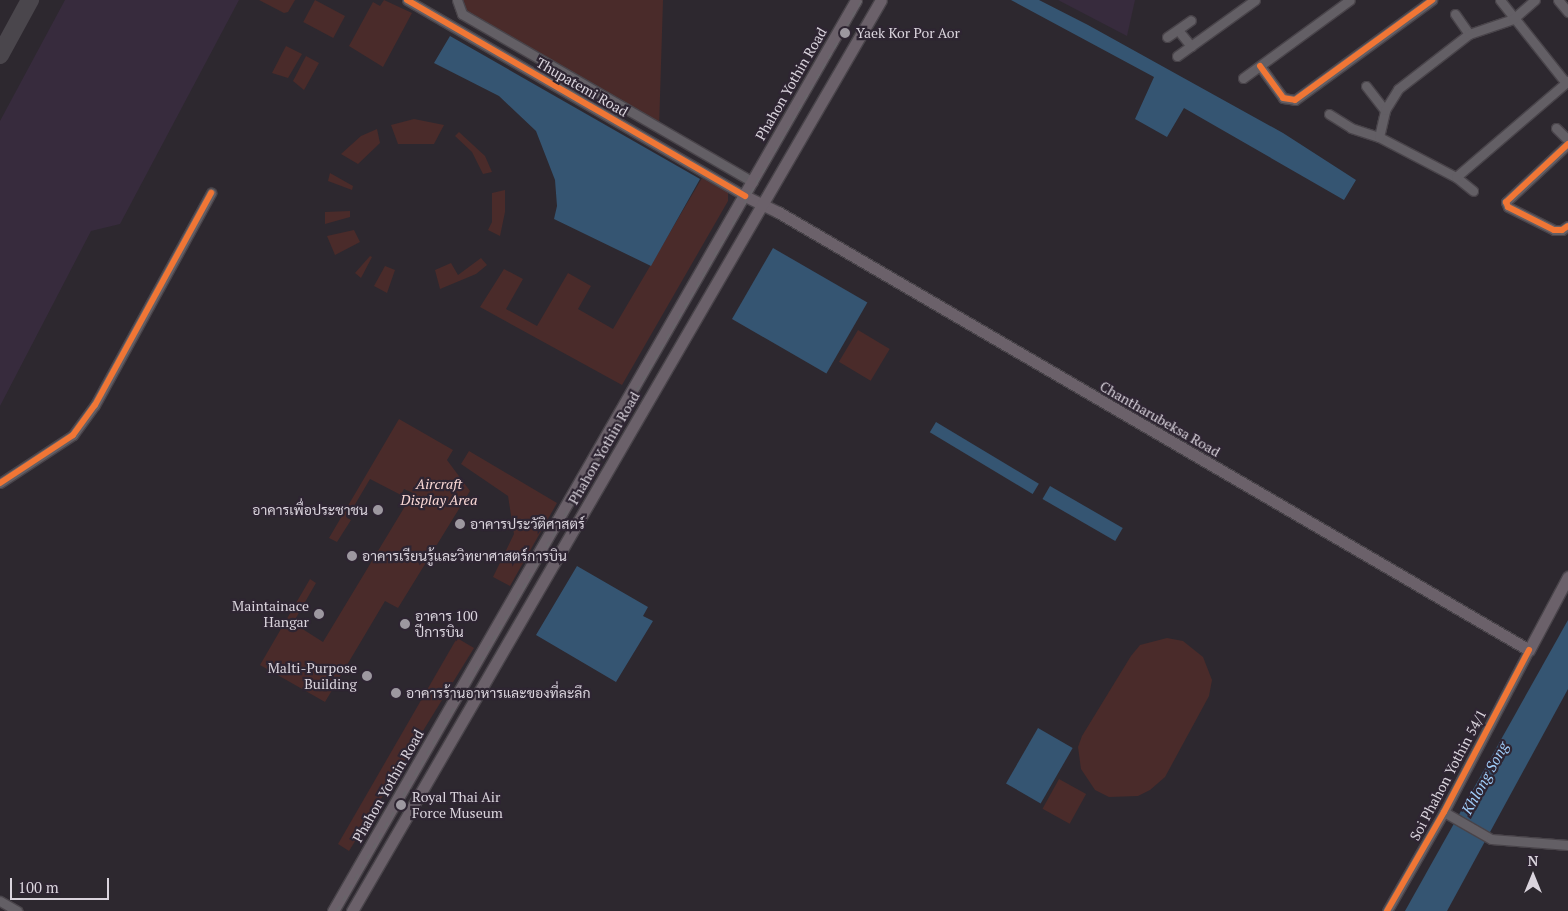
<!DOCTYPE html>
<meta charset="utf-8">
<style>
body{margin:0}
#map{position:relative;width:1568px;height:911px;overflow:hidden;background:#2d282f;font-family:"PT Serif",Sarabun,serif}
div>[style]{position:absolute}
.built>*{inset:0;background:#372b3d}
.green>*{inset:0;background:#4a2b2a;transform-origin:0 0}
.water>*{inset:0;background:#355572;transform-origin:0 0}
.taxiway>*{height:18px;margin:-9px;padding:0 9px;transform-origin:9px;border-radius:9px;background:#4a464c}
.roads{filter:drop-shadow(1px 0 #49444a) drop-shadow(-1px 0 #49444a) drop-shadow(0 1px #49444a) drop-shadow(0 -1px #49444a)}
.minor>*{height:9px;margin:-4.5px;padding:0 4.5px;transform-origin:4.5px;border-radius:4.5px;background:#635f65}
.major>*{height:11px;margin:-5.5px;padding:0 5.5px;transform-origin:5.5px;border-radius:5.5px;background:#6b616a}
.rail>*{height:2px;margin-top:-1px;transform-origin:0;background:repeating-linear-gradient(90deg,#68646a 0 6px,transparent 0 12px)}
.cycleway>*{height:6px;margin:-3px;padding:0 3px;transform-origin:3px;border-radius:3px;background:#f07635}
.dots>*{width:14px;height:14px;translate:-50% -50%;box-sizing:border-box;border:2px solid #2e2532;border-radius:50%}
span{translate:-50% -50%;white-space:nowrap;text-align:center;line-height:1.15;-webkit-text-stroke:4.5px #2e2532;paint-order:stroke}
.poi-label{font-size:14px;color:#dad4dd}
.left{translate:0 -50%;text-align:left}
.right{translate:-100% -50%;text-align:right}
.street-label{font-size:14px;color:#dad4dd}
.park-label{font-size:14px;color:#fbd9d6;font-style:italic}
.water-label{font-size:15px;color:#a1cefa;font-style:italic}
.north{position:absolute;left:1508px;top:851px;width:50px;height:50px;-webkit-text-stroke:4px #2e2532;paint-order:stroke;rotate:0deg;font-size:14px;font-weight:700;line-height:20px;text-align:center;color:#dad4dd}
.north::after{content:'';display:block;margin:auto;width:18px;height:22px;background:#dad4dd;clip-path:polygon(50% 0,100% 100%,50% 72%,0 100%)}
.scale{position:absolute;left:10px;top:878px;width:99px;height:22px;box-sizing:border-box;border:2px solid #dad4dd;border-top:0;padding-left:6px;font-size:15px;line-height:18px;white-space:nowrap;color:#dad4dd;-webkit-text-stroke:4px #2e2532;paint-order:stroke}
</style>
<div id="map">
<div class="built">
<div style="clip-path:polygon(65px 0,239px 0,120px 224px,91px 231px,0 406px,0 121px)"></div>
<div style="clip-path:polygon(1058px 0,1135px 0,1127px 36px)"></div>
</div>
<div class="green">
<div style="clip-path:polygon(259px 0,295px 0,288px 12px,284px 13px)"></div>
<div style="left:315px;top:0;width:34px;height:25px;rotate:28deg"></div>
<div style="clip-path:polygon(384px 0,412px 13px,383px 67px,349px 46px,373px 2px,380px 6px)"></div>
<div style="clip-path:polygon(458px 0,663px 0,659px 128px,462px 14px)"></div>
<div style="clip-path:polygon(286px 46px,302px 54px,288px 78px,272px 73px)"></div>
<div style="clip-path:polygon(306px 56px,319px 63px,304px 90px,293px 81px)"></div>
<div style="clip-path:polygon(414px 119px,444px 125px,434px 144px,398px 144px,391px 125px)"></div>
<div style="clip-path:polygon(377px 129px,380px 143px,358px 164px,341px 154px,361px 136px)"></div>
<div style="clip-path:polygon(459px 132px,485px 156px,492px 172px,483px 174px,472px 152px,455px 136px)"></div>
<div style="clip-path:polygon(330px 173px,353px 186px,352px 190px,328px 181px)"></div>
<div style="clip-path:polygon(702px 178px,728px 192px,728px 201px,622px 385px,480px 307px,504px 269px,523px 279px,506px 309px,537px 326px,568px 273px,591px 286px,578px 309px,613px 329px)"></div>
<div style="clip-path:polygon(505px 190px,505px 212px,500px 236px,488px 230px,492px 222px,492px 193px)"></div>
<div style="clip-path:polygon(350px 211px,350px 217px,325px 224px,325px 212px)"></div>
<div style="clip-path:polygon(354px 230px,360px 242px,335px 255px,327px 236px)"></div>
<div style="clip-path:polygon(370px 256px,372px 257px,361px 278px,355px 273px)"></div>
<div style="clip-path:polygon(481px 258px,487px 265px,476px 274px,440px 289px,435px 270px,451px 263px,458px 275px)"></div>
<div style="clip-path:polygon(385px 266px,395px 270px,387px 293px,374px 286px)"></div>
<div style="left:858px;top:330px;width:37px;height:37px;rotate:31deg"></div>
<div style="clip-path:polygon(399px 419px,453px 450px,447px 460px,470px 491px,398px 608px,385px 601px,325px 702px,260px 665px,310px 579px,316px 583px,293px 623px,323px 642px,413px 493px,404px 489px,401px 495px,370px 479px,347px 518px,351px 520px,337px 542px,329px 538px)"></div>
<div style="clip-path:polygon(469px 451px,557px 503px,510px 586px,493px 577px,514px 534px,508px 496px,461px 464px)"></div>
<div style="clip-path:polygon(457px 638px,474px 648px,349px 851px,338px 844px)"></div>
<div style="clip-path:polygon(1167px 638px,1183px 641px,1203px 657px,1212px 680px,1209px 696px,1165px 777px,1150px 790px,1138px 796px,1109px 797px,1095px 790px,1081px 769px,1078px 747px,1082px 736px,1131px 656px,1140px 645px)"></div>
<div style="left:1059px;top:779px;width:31px;height:34px;rotate:29deg"></div>
</div>
<div class="water">
<div style="clip-path:polygon(1011px 0,1039px 0,1088px 25px,1283px 133px,1356px 180px,1344px 200px,1184px 108px,1167px 137px,1135px 119px,1154px 77px)"></div>
<div style="clip-path:polygon(450px 36px,700px 179px,651px 266px,554px 219px,557px 206px,555px 180px,536px 131px,499px 96px,434px 63px)"></div>
<div style="left:773px;top:248px;width:109px;height:82px;rotate:30deg"></div>
<div style="left:936px;top:422px;width:120px;height:12px;rotate:31deg"></div>
<div style="left:1050px;top:486px;width:84px;height:15px;rotate:30deg"></div>
<div style="clip-path:polygon(577px 566px,648px 607px,643px 616px,653px 621px,616px 682px,536px 635px)"></div>
<div style="clip-path:polygon(1568px 620px,1568px 689px,1447px 911px,1405px 911px)"></div>
<div style="left:1038px;top:728px;width:40px;height:64px;rotate:30deg"></div>
</div>
<div class="taxiway">
<div style="left:0;top:55px;width:63px;rotate:-61.4deg"></div>
</div>
<div class="roads">
<div class="minor">
<div style="left:407px;top:0;width:391px;rotate:30.1deg"></div>
<div style="left:457px;top:0;width:15px;rotate:70deg"></div>
<div style="left:462px;top:14px;width:336px;rotate:30deg"></div>
<div style="left:1500px;top:0;width:106px;rotate:51.5deg"></div>
<div style="left:1558px;top:0;width:16px;rotate:50deg"></div>
<div style="left:1455px;top:14px;width:24px;rotate:55deg"></div>
<div style="left:1178px;top:30px;width:21px;rotate:51deg"></div>
<div style="left:1167px;top:37px;width:29px;rotate:-35deg"></div>
<div style="left:1177px;top:56px;width:96px;rotate:-35.7deg"></div>
<div style="left:1260px;top:66px;width:39px;rotate:54deg"></div>
<div style="left:1283px;top:98px;width:12px;rotate:9deg"></div>
<div style="left:1295px;top:100px;width:170px;rotate:-36.1deg"></div>
<div style="left:1243px;top:78px;width:132px;rotate:-36.1deg"></div>
<div style="left:1366px;top:86px;width:31px;rotate:52deg"></div>
<div style="left:1329px;top:114px;width:26px;rotate:32deg"></div>
<div style="left:1351px;top:128px;width:29px;rotate:18deg"></div>
<div style="left:1379px;top:137px;width:87px;rotate:27.5deg"></div>
<div style="left:1456px;top:177px;width:22px;rotate:39deg"></div>
<div style="left:1556px;top:128px;width:17px;rotate:45deg"></div>
<div style="left:1379px;top:137px;width:28px;rotate:-77deg"></div>
<div style="left:1385px;top:110px;width:25px;rotate:-58deg"></div>
<div style="left:1398px;top:89px;width:90px;rotate:-37.8deg"></div>
<div style="left:1469px;top:34px;width:46px;rotate:-18.8deg"></div>
<div style="left:1513px;top:19px;width:29px;rotate:-41deg"></div>
<div style="left:1568px;top:144px;width:85px;rotate:136.9deg"></div>
<div style="left:1506px;top:202px;width:5px;rotate:68deg"></div>
<div style="left:1508px;top:207px;width:51px;rotate:26.6deg"></div>
<div style="left:1554px;top:230px;width:8px"></div>
<div style="left:1562px;top:230px;width:7px;rotate:-34deg"></div>
<div style="left:1456px;top:177px;width:148px;rotate:-40.6deg"></div>
<div style="left:0;top:483px;width:87px;rotate:-33.3deg"></div>
<div style="left:73px;top:435px;width:37px;rotate:-54deg"></div>
<div style="left:95px;top:405px;width:242px;rotate:-61.3deg"></div>
<div style="left:1444px;top:812px;width:54px;rotate:29.9deg"></div>
<div style="left:1491px;top:839px;width:77px;rotate:4.5deg"></div>
<div style="left:0;top:901px;width:20px;rotate:30deg"></div>
<div style="left:1387px;top:911px;width:114px;rotate:-60.1deg"></div>
<div style="left:1444px;top:812px;width:183px;rotate:-62.3deg"></div>
</div>
<div class="major">
<div style="left:745px;top:196px;width:37px;rotate:26deg"></div>
<div style="left:778px;top:212px;width:869px;rotate:30.25deg"></div>
<div style="left:1529px;top:650px;width:83px;rotate:-61.9deg"></div>
<div style="left:333px;top:911px;width:1050px;rotate:-60.14deg"></div>
<div style="left:352px;top:911px;width:1053px;rotate:-59.86deg"></div>
</div>
</div>
<div class="rail">
<div style="left:337px;top:911px;width:1051px;rotate:-60.05deg"></div>
</div>
<div class="cycleway">
<div style="left:407px;top:0;width:391px;rotate:30.1deg"></div>
<div style="left:1260px;top:66px;width:39px;rotate:54deg"></div>
<div style="left:1283px;top:98px;width:12px;rotate:9deg"></div>
<div style="left:1295px;top:100px;width:170px;rotate:-36.1deg"></div>
<div style="left:1568px;top:144px;width:85px;rotate:136.9deg"></div>
<div style="left:1506px;top:202px;width:5px;rotate:68deg"></div>
<div style="left:1508px;top:207px;width:51px;rotate:26.6deg"></div>
<div style="left:1554px;top:230px;width:8px"></div>
<div style="left:1562px;top:230px;width:7px;rotate:-34deg"></div>
<div style="left:0;top:483px;width:87px;rotate:-33.3deg"></div>
<div style="left:73px;top:435px;width:37px;rotate:-54deg"></div>
<div style="left:95px;top:405px;width:242px;rotate:-61.3deg"></div>
<div style="left:1387px;top:911px;width:114px;rotate:-60.1deg"></div>
<div style="left:1444px;top:812px;width:183px;rotate:-62.3deg"></div>
</div>
<div class="dots">
<div style="left:845px;top:33px;background:#9d98a0"></div>
<div style="left:378px;top:510px;background:#9d98a0"></div>
<div style="left:460px;top:524px;background:#9d98a0"></div>
<div style="left:352px;top:556px;background:#9d98a0"></div>
<div style="left:319px;top:614px;background:#9d98a0"></div>
<div style="left:405px;top:624px;background:#9d98a0"></div>
<div style="left:367px;top:676px;background:#9d98a0"></div>
<div style="left:396px;top:693px;background:#9d98a0"></div>
<div style="left:401px;top:805px;background:#9d98a0"></div>
</div>
<div class="poi-label">
<span class="left" style="left:856px;top:33px">Yaek Kor Por Aor</span>
<span class="right" style="left:368px;top:510px">อาคารเพื่อประชาชน</span>
<span class="left" style="left:470px;top:524px">อาคารประวัติศาสตร์</span>
<span class="left" style="left:362px;top:556px">อาคารเรียนรู้และวิทยาศาสตร์การบิน</span>
<span class="right" style="left:309px;top:614px">Maintainace<br>Hangar</span>
<span class="left" style="left:415px;top:624px">อาคาร 100<br>ปีการบิน</span>
<span class="right" style="left:357px;top:676px">Malti-Purpose<br>Building</span>
<span class="left" style="left:406px;top:693px">อาคารร้านอาหารและของที่ละลึก</span>
<span class="left" style="left:412px;top:805px">Royal Thai Air<br>Force Museum</span>
</div>
<div class="street-label">
<span style="left:791px;top:84px;rotate:-60deg">Phahon Yothin Road</span>
<span style="left:582px;top:87px;rotate:30deg">Thupatemi Road</span>
<span style="left:1160px;top:419px;rotate:30deg">Chantharubeksa Road</span>
<span style="left:604px;top:448px;rotate:-60deg">Phahon Yothin Road</span>
<span style="left:1448px;top:775px;rotate:-62deg">Soi Phahon Yothin 54/1</span>
<span style="left:388px;top:786px;rotate:-60deg">Phahon Yothin Road</span>
</div>
<div class="park-label">
<span style="left:439px;top:492px">Aircraft<br>Display Area</span>
</div>
<div class="water-label">
<span style="left:1485px;top:778px;rotate:-61deg">Khlong Song</span>
</div>
<div class="north">N</div>
<div class="scale">100 m</div>
</div>
